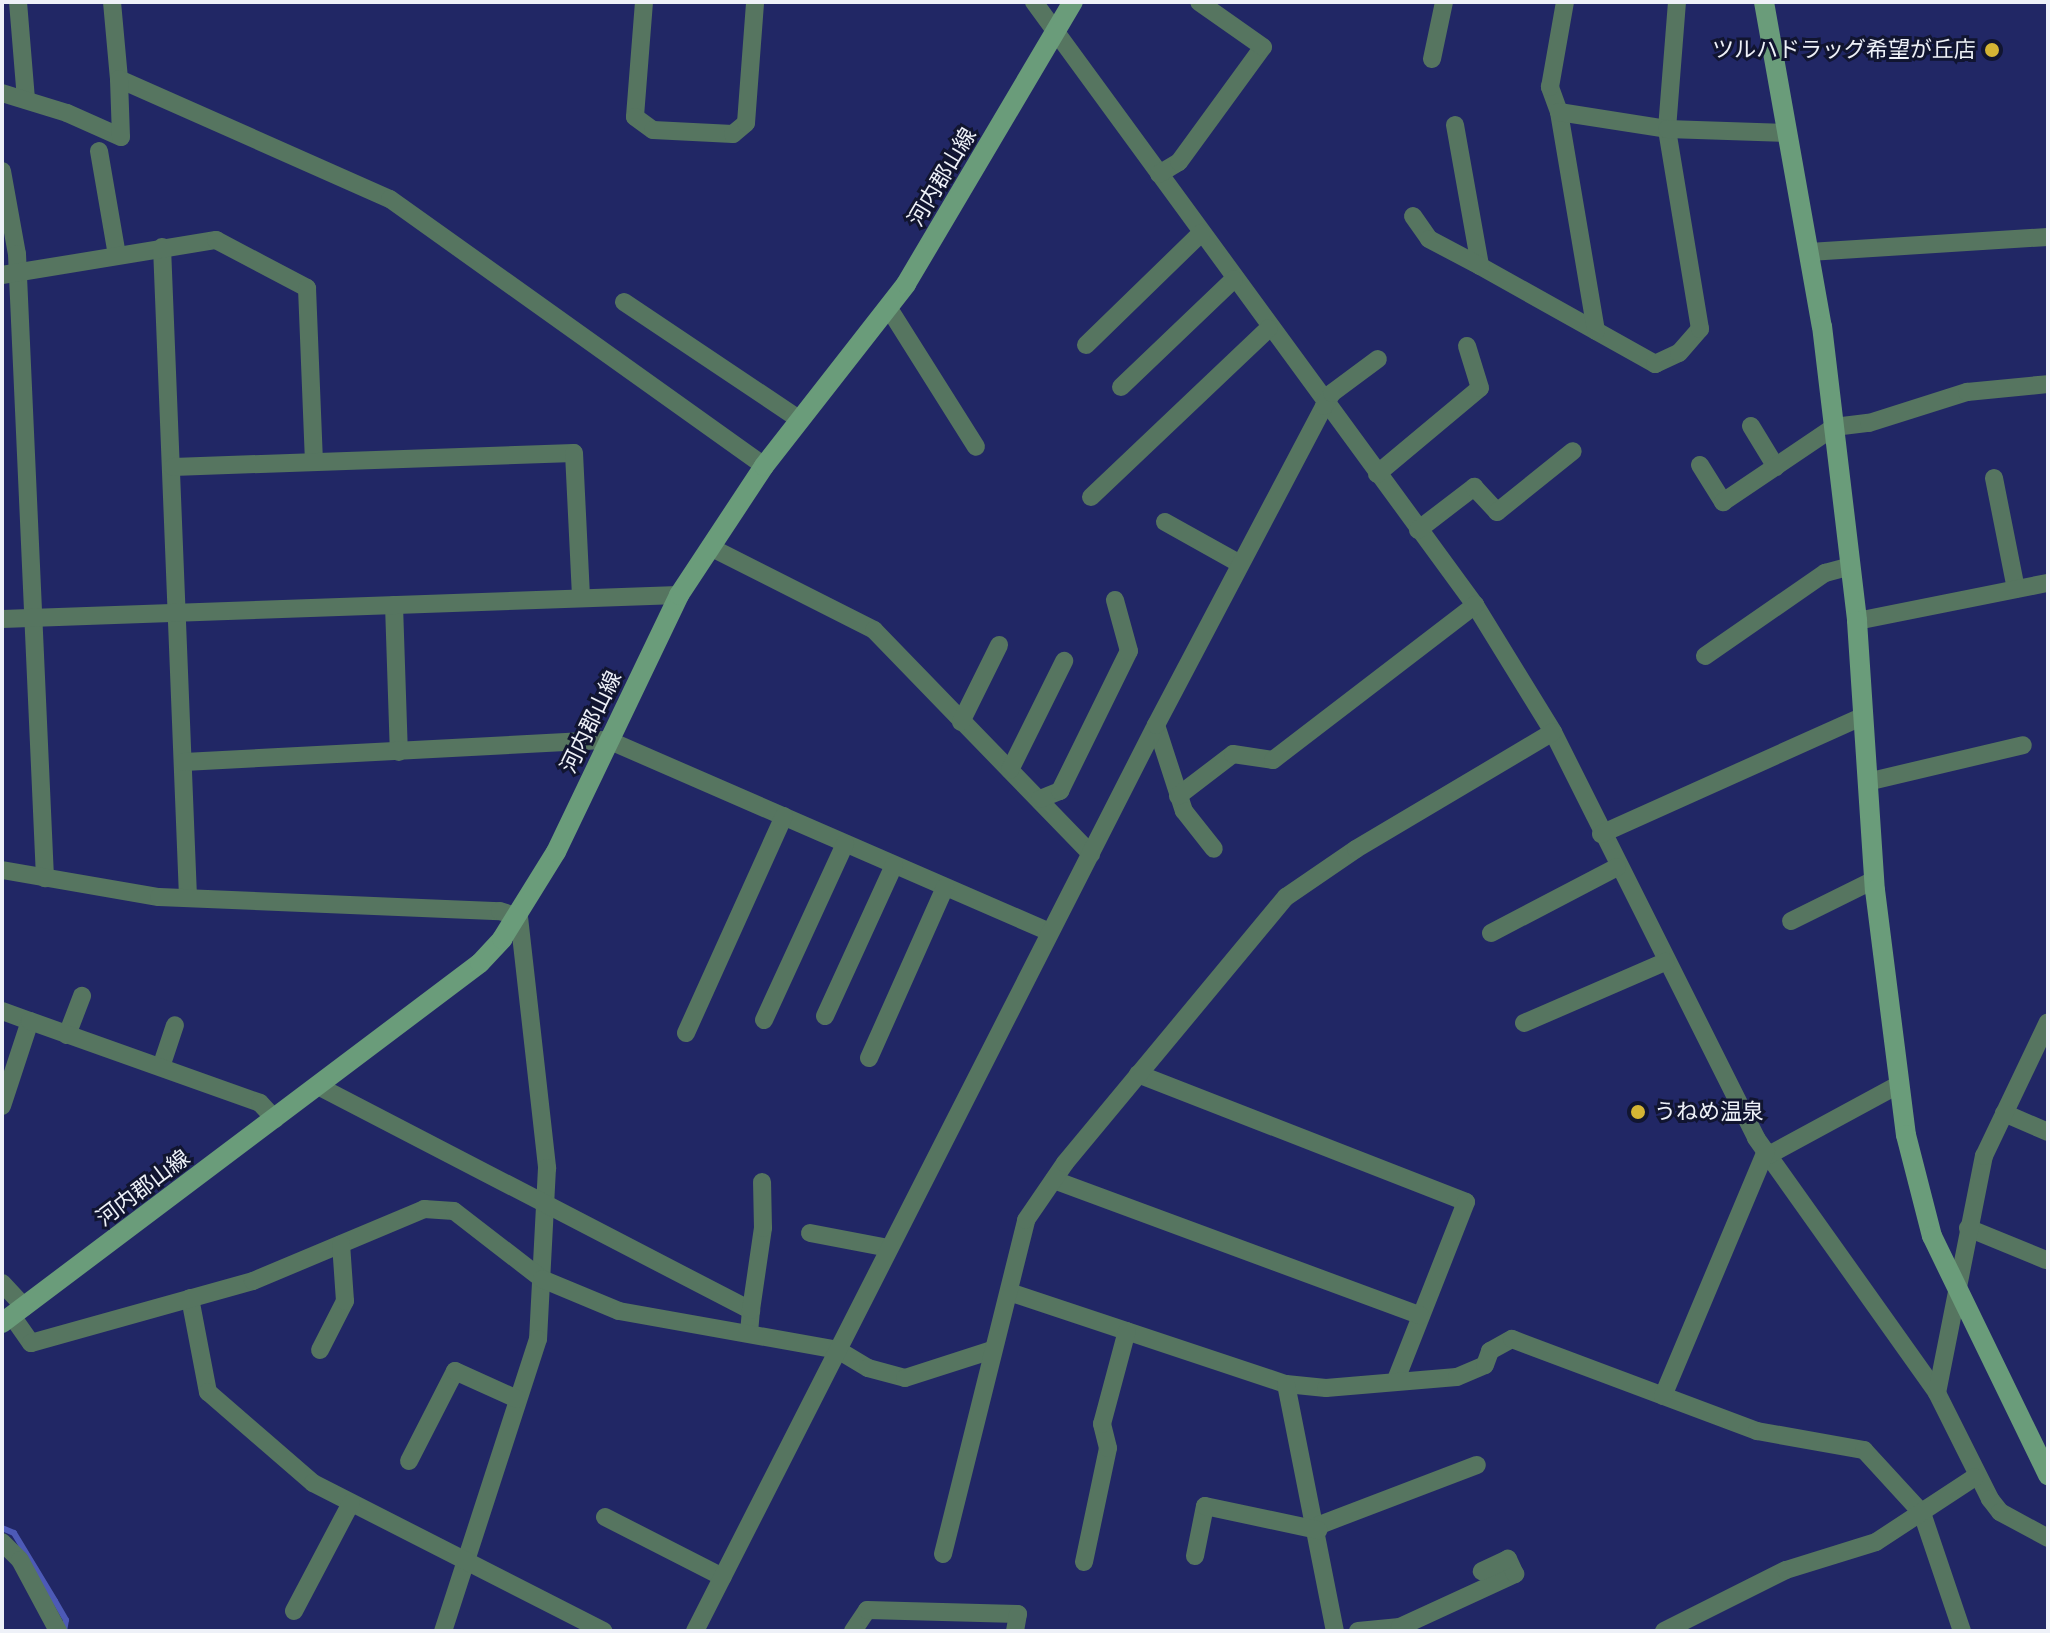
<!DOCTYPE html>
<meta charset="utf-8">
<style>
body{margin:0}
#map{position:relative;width:2050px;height:1633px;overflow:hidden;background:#212765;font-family:Inter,"Noto Sans JP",sans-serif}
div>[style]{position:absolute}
.stream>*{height:6px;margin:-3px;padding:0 3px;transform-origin:3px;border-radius:3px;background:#4d5ab7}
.street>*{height:18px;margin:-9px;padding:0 9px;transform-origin:9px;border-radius:9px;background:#567560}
.secondary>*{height:20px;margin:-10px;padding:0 10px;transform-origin:10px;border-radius:10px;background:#6a9c7a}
.dots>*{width:22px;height:22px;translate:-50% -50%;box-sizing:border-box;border:4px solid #111530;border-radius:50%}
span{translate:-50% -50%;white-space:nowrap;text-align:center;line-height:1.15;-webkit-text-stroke:6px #111530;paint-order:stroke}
.poi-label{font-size:22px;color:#eef1f8}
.right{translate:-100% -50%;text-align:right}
.left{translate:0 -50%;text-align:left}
.street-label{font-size:22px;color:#eef1f8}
.frame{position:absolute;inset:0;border:4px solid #eef1f8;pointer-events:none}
</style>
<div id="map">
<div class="stream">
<div style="left:2px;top:1528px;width:13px;rotate:23deg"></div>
<div style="left:14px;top:1533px;width:79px;rotate:58.9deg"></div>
<div style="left:55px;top:1601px;width:22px;rotate:60deg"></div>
<div style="left:66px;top:1620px;width:11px;rotate:100deg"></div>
</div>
<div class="street">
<div style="left:18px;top:2px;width:98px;rotate:85.3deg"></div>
<div style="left:112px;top:2px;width:77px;rotate:84.8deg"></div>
<div style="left:119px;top:79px;width:296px;rotate:23.9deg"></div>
<div style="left:390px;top:199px;width:460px;rotate:35.5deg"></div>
<div style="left:644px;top:2px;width:115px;rotate:94.5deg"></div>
<div style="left:635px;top:117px;width:22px;rotate:36deg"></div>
<div style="left:653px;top:130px;width:80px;rotate:2.9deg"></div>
<div style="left:733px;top:134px;width:17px;rotate:-40deg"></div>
<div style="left:746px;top:123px;width:121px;rotate:-85.7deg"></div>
<div style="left:1034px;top:2px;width:747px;rotate:53.82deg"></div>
<div style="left:1475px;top:605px;width:149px;rotate:58.4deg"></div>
<div style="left:1553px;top:732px;width:454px;rotate:63.4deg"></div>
<div style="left:1756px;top:1138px;width:313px;rotate:54.6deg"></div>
<div style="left:1937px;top:1393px;width:119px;rotate:63.4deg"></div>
<div style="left:1990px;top:1499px;width:16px;rotate:52deg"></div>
<div style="left:2000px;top:1512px;width:55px;rotate:28.4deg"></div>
<div style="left:1432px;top:59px;width:58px;rotate:-78.1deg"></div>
<div style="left:2px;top:93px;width:68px;rotate:17.1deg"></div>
<div style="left:67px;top:113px;width:59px;rotate:24deg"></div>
<div style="left:121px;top:137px;width:58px;rotate:-92deg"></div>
<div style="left:1559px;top:112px;width:27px;rotate:-110deg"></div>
<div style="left:1550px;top:87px;width:86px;rotate:-80deg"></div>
<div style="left:1455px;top:125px;width:143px;rotate:79.9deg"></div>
<div style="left:1480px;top:266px;width:201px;rotate:29.2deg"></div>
<div style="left:1655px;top:364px;width:26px;rotate:-25deg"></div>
<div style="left:1679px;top:353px;width:32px;rotate:-49deg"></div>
<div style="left:1700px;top:329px;width:203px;rotate:-99.4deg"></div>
<div style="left:1667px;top:129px;width:127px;rotate:-85.5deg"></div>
<div style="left:99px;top:151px;width:106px;rotate:80.2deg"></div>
<div style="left:2px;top:171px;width:84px;rotate:79.8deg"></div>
<div style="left:17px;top:254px;width:625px;rotate:87.43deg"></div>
<div style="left:1159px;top:174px;width:23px;rotate:-31deg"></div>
<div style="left:1179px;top:162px;width:142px;rotate:-53.9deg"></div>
<div style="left:1263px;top:47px;width:78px;rotate:-144.9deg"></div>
<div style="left:1413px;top:216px;width:28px;rotate:55deg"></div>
<div style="left:1429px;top:239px;width:58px;rotate:27.9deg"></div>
<div style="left:162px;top:247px;width:650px;rotate:87.71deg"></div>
<div style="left:1809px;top:252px;width:239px;rotate:-3.6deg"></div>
<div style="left:2px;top:275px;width:217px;rotate:-9.3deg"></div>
<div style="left:216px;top:240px;width:103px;rotate:27.8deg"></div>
<div style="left:307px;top:288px;width:173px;rotate:87.7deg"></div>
<div style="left:624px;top:302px;width:212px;rotate:33.8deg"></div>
<div style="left:888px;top:307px;width:165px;rotate:57.8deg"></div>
<div style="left:1596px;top:331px;width:222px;rotate:-99.6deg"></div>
<div style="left:1559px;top:112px;width:109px;rotate:8.9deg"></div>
<div style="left:1667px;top:129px;width:120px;rotate:1.9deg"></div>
<div style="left:1086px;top:345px;width:161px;rotate:-44.2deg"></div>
<div style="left:1121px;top:387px;width:156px;rotate:-43.7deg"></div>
<div style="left:1751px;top:426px;width:48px;rotate:58.6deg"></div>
<div style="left:1700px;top:465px;width:44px;rotate:58.1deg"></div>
<div style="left:1723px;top:502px;width:134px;rotate:-34deg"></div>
<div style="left:1834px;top:427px;width:35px;rotate:-7deg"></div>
<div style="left:1869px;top:423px;width:103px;rotate:-17.6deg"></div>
<div style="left:1967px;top:392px;width:81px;rotate:-5.6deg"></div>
<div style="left:173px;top:467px;width:401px;rotate:-2deg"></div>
<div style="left:574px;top:453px;width:145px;rotate:87.2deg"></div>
<div style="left:1377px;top:474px;width:134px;rotate:-39.9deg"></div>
<div style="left:1480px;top:388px;width:44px;rotate:-107.2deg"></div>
<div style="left:1994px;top:478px;width:113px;rotate:78.8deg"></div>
<div style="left:1091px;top:497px;width:245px;rotate:-43.5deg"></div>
<div style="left:1165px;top:522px;width:86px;rotate:29.2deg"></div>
<div style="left:1418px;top:530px;width:71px;rotate:-37.5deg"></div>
<div style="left:1474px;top:487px;width:34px;rotate:47deg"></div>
<div style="left:1497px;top:512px;width:97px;rotate:-38.8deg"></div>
<div style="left:710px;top:547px;width:184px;rotate:26.8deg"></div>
<div style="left:874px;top:630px;width:312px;rotate:45.9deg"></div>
<div style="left:394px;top:605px;width:147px;rotate:88.1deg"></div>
<div style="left:2px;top:619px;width:677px;rotate:-2.03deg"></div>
<div style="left:1857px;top:621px;width:195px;rotate:-11.3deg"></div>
<div style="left:1705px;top:656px;width:146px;rotate:-34.7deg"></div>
<div style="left:1825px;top:573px;width:27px;rotate:-15deg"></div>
<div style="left:961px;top:722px;width:86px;rotate:-63.7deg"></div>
<div style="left:1156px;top:725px;width:90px;rotate:72deg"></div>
<div style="left:1184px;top:811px;width:48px;rotate:51.7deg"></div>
<div style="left:184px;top:762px;width:425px;rotate:-3deg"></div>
<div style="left:608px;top:740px;width:481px;rotate:23.5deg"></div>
<div style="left:1010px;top:770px;width:122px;rotate:-63.6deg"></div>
<div style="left:1867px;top:782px;width:160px;rotate:-13.3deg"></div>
<div style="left:1178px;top:796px;width:69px;rotate:-37.4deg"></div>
<div style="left:1233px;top:754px;width:40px;rotate:8.5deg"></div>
<div style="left:1273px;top:760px;width:255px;rotate:-37.5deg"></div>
<div style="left:1040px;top:799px;width:22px;rotate:-22deg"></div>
<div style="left:1060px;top:791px;width:156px;rotate:-63.8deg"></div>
<div style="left:1129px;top:651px;width:53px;rotate:-105.4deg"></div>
<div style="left:1601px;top:834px;width:287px;rotate:-24.2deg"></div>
<div style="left:2px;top:870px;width:159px;rotate:9.8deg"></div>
<div style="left:159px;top:897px;width:341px;rotate:2.4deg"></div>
<div style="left:500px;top:911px;width:20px;rotate:18deg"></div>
<div style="left:519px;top:917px;width:253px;rotate:83.6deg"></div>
<div style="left:547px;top:1168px;width:171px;rotate:93deg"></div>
<div style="left:538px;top:1339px;width:307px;rotate:108deg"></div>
<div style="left:1791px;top:921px;width:93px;rotate:-26.3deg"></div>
<div style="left:1491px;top:933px;width:142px;rotate:-27.6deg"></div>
<div style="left:2px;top:1011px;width:30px;rotate:20deg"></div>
<div style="left:825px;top:1016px;width:166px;rotate:-65.4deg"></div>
<div style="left:764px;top:1020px;width:194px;rotate:-65.3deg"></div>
<div style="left:1524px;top:1023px;width:154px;rotate:-23.4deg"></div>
<div style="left:686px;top:1033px;width:238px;rotate:-65.7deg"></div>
<div style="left:67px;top:1035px;width:42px;rotate:-69deg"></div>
<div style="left:869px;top:1058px;width:187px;rotate:-66deg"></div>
<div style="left:161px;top:1067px;width:44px;rotate:-71.6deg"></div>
<div style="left:1138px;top:1074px;width:352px;rotate:21.3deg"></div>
<div style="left:1466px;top:1202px;width:193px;rotate:111.5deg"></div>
<div style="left:318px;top:1086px;width:488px;rotate:27.4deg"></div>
<div style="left:751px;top:1310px;width:21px;rotate:95deg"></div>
<div style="left:2px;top:1106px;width:89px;rotate:-71.8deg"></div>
<div style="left:30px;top:1021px;width:244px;rotate:19.6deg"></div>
<div style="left:260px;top:1103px;width:22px;rotate:47deg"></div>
<div style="left:2004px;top:1113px;width:48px;rotate:23.4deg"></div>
<div style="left:1769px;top:1155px;width:147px;rotate:-28.5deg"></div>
<div style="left:1054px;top:1180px;width:391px;rotate:20.3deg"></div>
<div style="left:1968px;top:1228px;width:84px;rotate:22.3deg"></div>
<div style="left:810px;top:1233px;width:80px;rotate:10.8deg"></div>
<div style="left:2px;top:1283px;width:33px;rotate:47deg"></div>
<div style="left:1009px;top:1292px;width:292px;rotate:18.4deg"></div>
<div style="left:1286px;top:1384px;width:40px;rotate:5.7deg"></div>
<div style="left:1326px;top:1388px;width:131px;rotate:-4.8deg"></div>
<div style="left:1457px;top:1377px;width:30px;rotate:-23deg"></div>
<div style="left:1485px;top:1365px;width:15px;rotate:-70deg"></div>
<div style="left:1490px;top:1351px;width:25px;rotate:-29deg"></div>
<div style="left:1512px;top:1339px;width:262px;rotate:20.6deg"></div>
<div style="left:1757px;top:1431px;width:109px;rotate:10.1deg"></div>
<div style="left:1864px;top:1450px;width:86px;rotate:47.4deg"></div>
<div style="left:1922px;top:1513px;width:125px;rotate:71.3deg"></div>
<div style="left:190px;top:1298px;width:96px;rotate:79.2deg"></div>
<div style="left:208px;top:1392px;width:139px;rotate:40.9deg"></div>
<div style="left:313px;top:1483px;width:326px;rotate:27deg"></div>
<div style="left:751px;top:1310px;width:83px;rotate:-81.7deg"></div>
<div style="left:763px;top:1228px;width:46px;rotate:-91.2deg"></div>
<div style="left:12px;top:1316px;width:33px;rotate:55deg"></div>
<div style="left:31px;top:1343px;width:230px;rotate:-15.6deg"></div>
<div style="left:253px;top:1281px;width:186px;rotate:-22.8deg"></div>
<div style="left:424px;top:1209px;width:30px;rotate:4deg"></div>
<div style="left:454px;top:1211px;width:111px;rotate:37.7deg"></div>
<div style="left:542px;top:1279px;width:83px;rotate:22.6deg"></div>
<div style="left:619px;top:1311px;width:222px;rotate:10.1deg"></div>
<div style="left:838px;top:1350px;width:35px;rotate:31deg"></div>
<div style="left:868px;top:1368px;width:38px;rotate:15deg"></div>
<div style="left:905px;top:1378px;width:91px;rotate:-17.8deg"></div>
<div style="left:320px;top:1350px;width:55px;rotate:-63deg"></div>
<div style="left:345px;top:1301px;width:57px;rotate:-94deg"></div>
<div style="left:1286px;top:1384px;width:252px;rotate:78.8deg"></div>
<div style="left:1937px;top:1393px;width:242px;rotate:-78.8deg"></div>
<div style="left:1984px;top:1156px;width:148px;rotate:-64.5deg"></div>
<div style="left:1663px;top:1396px;width:266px;rotate:-67.2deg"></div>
<div style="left:409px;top:1461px;width:101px;rotate:-62.9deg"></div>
<div style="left:455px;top:1371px;width:68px;rotate:24.3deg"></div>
<div style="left:605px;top:1517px;width:132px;rotate:27deg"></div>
<div style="left:1317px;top:1526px;width:171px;rotate:-20.9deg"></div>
<div style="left:2px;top:1542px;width:25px;rotate:45deg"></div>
<div style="left:20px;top:1560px;width:81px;rotate:61.8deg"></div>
<div style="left:943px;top:1554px;width:344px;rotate:-76deg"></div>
<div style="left:1026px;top:1220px;width:69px;rotate:-55.6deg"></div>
<div style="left:1065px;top:1163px;width:346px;rotate:-50.3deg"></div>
<div style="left:1286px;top:897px;width:85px;rotate:-34.4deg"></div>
<div style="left:1356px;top:849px;width:229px;rotate:-30.7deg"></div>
<div style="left:1195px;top:1556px;width:51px;rotate:-78.7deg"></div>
<div style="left:1205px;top:1506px;width:116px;rotate:12deg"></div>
<div style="left:1084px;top:1562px;width:116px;rotate:-78.1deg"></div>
<div style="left:1108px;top:1448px;width:25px;rotate:-104deg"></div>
<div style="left:1102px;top:1424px;width:96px;rotate:-75deg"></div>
<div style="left:294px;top:1611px;width:122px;rotate:-62.2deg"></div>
<div style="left:695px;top:1631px;width:1017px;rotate:-63.03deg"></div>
<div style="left:1156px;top:725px;width:361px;rotate:-62.2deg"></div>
<div style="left:1324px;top:406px;width:15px;rotate:-58deg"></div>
<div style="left:1332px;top:393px;width:57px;rotate:-36.5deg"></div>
<div style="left:853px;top:1631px;width:25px;rotate:-56deg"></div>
<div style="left:867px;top:1610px;width:151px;rotate:1.5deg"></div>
<div style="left:1018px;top:1614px;width:17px;rotate:100deg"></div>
<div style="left:1358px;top:1631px;width:42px;rotate:-5.4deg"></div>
<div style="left:1400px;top:1627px;width:127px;rotate:-24.7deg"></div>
<div style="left:1515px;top:1574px;width:17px;rotate:-115deg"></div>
<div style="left:1508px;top:1559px;width:29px;rotate:155deg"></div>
<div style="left:1664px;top:1631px;width:136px;rotate:-26.6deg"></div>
<div style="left:1786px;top:1570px;width:94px;rotate:-17.3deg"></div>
<div style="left:1876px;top:1542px;width:118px;rotate:-33.3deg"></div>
</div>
<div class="secondary">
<div style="left:1764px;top:2px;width:329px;rotate:79.9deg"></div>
<div style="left:1822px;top:326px;width:297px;rotate:83.2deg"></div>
<div style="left:1857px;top:621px;width:270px;rotate:86.2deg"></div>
<div style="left:1875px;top:890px;width:247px;rotate:82.8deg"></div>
<div style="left:1906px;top:1135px;width:104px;rotate:75.6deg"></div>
<div style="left:1932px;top:1236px;width:266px;rotate:64.1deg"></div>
<div style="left:2px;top:1323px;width:598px;rotate:-36.98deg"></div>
<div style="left:480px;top:963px;width:33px;rotate:-47deg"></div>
<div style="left:502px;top:939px;width:102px;rotate:-58.2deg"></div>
<div style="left:556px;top:852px;width:285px;rotate:-64.4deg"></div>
<div style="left:679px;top:595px;width:154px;rotate:-56.6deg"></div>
<div style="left:764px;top:466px;width:231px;rotate:-52deg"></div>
<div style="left:906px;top:284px;width:328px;rotate:-59.4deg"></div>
</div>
<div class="dots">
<div style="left:1992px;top:50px;background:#d5b534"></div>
<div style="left:1638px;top:1112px;background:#d5b534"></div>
</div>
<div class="poi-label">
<span class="right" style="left:1976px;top:50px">ツルハドラッグ希望が丘店</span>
<span class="left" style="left:1654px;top:1112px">うねめ温泉</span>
</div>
<div class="street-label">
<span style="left:942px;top:177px;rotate:-59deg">河内郡山線</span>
<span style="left:591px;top:722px;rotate:-64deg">河内郡山線</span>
<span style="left:143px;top:1188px;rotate:-37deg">河内郡山線</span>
</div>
<div class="frame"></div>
</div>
